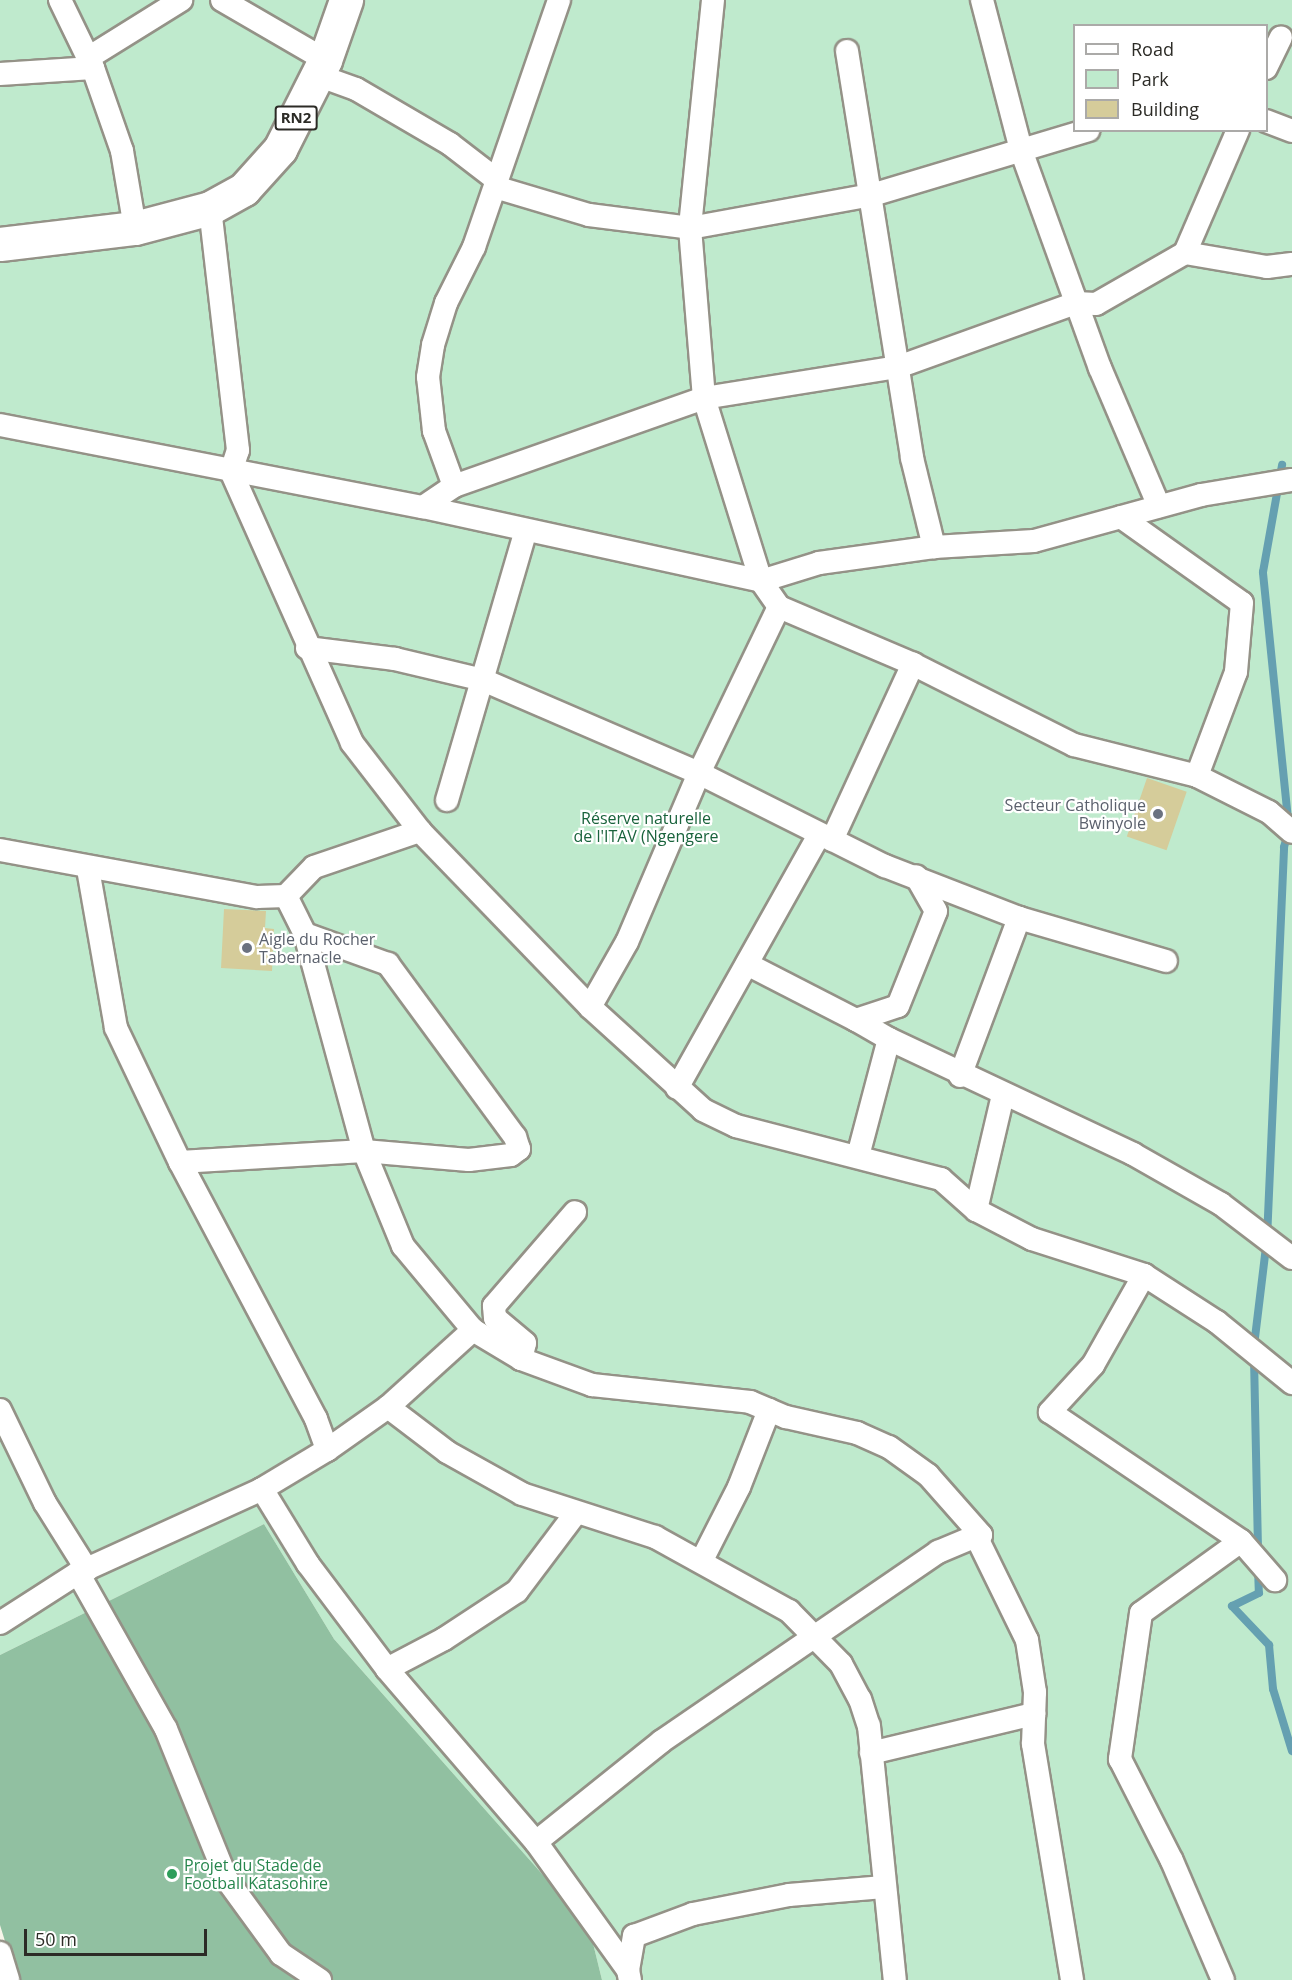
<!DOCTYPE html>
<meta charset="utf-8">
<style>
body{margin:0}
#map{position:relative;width:1292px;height:1980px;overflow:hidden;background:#f7f5e9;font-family:"Open Sans",sans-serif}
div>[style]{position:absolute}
.green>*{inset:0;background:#bfeacd}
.forest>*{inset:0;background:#91c0a1}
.stream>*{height:8px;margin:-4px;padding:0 4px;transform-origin:4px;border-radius:4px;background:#65a0b1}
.building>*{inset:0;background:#d5cc9a;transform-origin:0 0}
.roads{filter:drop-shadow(2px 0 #949287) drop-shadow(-2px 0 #949287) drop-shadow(0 2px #949287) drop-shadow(0 -2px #949287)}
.minor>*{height:22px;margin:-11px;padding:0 11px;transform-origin:11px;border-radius:11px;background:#fff}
.trunk>*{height:33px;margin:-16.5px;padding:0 16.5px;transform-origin:16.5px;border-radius:16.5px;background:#fff}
.dots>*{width:16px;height:16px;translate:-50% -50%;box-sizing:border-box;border:3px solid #fff;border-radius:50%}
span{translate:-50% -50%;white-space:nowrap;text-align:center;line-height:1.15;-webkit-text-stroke:4.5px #fff;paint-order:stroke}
.shield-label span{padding:2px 4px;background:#fff;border:2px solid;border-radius:4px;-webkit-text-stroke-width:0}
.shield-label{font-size:15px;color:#2c2b26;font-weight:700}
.worship-label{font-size:16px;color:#5b616d}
.right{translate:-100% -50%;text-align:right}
.left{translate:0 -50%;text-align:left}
.park-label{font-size:16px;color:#19633c}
.leisure-label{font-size:16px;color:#27864d}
.legend{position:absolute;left:1073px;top:24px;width:195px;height:108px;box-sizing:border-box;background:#fff;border:2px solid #abaaa8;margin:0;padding:8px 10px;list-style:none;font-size:18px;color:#2c2b26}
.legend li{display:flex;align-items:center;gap:12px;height:30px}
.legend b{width:30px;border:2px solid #abaaa8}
.scale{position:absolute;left:24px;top:1929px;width:183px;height:27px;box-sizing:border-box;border:3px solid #2c2b26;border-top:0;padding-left:8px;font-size:18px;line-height:21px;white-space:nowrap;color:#2c2b26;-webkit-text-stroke:4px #fff;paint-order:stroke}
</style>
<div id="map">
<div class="green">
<div style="clip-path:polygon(evenodd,0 0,1292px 0,1292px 1980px,602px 1980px,589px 1927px,334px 1639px,264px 1524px,0 1655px,0 0,1074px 26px,1266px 26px,1266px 130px,1074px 130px,1074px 26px)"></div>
</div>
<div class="forest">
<div style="clip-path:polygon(264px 1524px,334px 1639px,589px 1927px,602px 1980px,17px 1980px,0 1925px,0 1655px)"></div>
</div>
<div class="stream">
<div style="left:1254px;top:1346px;width:108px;rotate:-83.1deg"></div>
<div style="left:1267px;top:1239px;width:392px;rotate:-87.5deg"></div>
<div style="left:1284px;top:847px;width:19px;rotate:-74deg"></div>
<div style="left:1289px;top:829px;width:258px;rotate:-95.8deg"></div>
<div style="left:1263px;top:572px;width:109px;rotate:-79.9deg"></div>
<div style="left:1254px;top:1358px;width:195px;rotate:88.8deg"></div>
<div style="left:1258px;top:1568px;width:25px;rotate:88deg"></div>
<div style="left:1259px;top:1593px;width:30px;rotate:154deg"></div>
<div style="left:1232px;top:1606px;width:54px;rotate:46.5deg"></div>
<div style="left:1269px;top:1645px;width:44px;rotate:84.8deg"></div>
<div style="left:1273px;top:1689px;width:65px;rotate:73deg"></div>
</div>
<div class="building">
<div style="left:1147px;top:778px;width:42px;height:62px;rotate:19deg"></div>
<div style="clip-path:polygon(224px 909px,266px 911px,265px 928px,274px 929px,272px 971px,221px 968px)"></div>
</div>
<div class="roads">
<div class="minor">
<div style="left:60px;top:0;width:76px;rotate:64.1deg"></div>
<div style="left:93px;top:68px;width:88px;rotate:70.7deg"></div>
<div style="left:122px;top:151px;width:78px;rotate:80.4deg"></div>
<div style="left:222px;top:0;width:119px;rotate:30.2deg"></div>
<div style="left:713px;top:0;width:229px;rotate:95.8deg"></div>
<div style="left:690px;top:228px;width:171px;rotate:85.3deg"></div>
<div style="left:704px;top:398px;width:192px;rotate:72.7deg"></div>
<div style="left:761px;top:581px;width:32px;rotate:55deg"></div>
<div style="left:779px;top:607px;width:146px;rotate:23deg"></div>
<div style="left:913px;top:664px;width:180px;rotate:26.7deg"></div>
<div style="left:1074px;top:745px;width:127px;rotate:14.1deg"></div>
<div style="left:1197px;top:776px;width:80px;rotate:26.6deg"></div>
<div style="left:1269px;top:812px;width:30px;rotate:41deg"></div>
<div style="left:982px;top:0;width:155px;rotate:75.4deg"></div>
<div style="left:1021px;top:150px;width:232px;rotate:70.1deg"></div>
<div style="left:1100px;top:368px;width:150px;rotate:66.9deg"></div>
<div style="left:847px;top:51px;width:412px;rotate:80.9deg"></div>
<div style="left:912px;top:458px;width:92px;rotate:76.1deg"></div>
<div style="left:88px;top:58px;width:110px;rotate:-31.9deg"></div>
<div style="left:1266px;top:68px;width:34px;rotate:-64deg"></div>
<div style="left:0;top:74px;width:93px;rotate:-3.7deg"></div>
<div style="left:317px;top:75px;width:41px;rotate:19.7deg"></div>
<div style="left:356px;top:89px;width:109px;rotate:30.3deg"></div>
<div style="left:450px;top:144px;width:59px;rotate:37.5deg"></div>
<div style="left:1266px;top:121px;width:28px;rotate:21deg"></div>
<div style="left:495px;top:187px;width:98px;rotate:16.6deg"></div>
<div style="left:589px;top:215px;width:102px;rotate:7.3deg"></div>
<div style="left:690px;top:228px;width:185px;rotate:-10.3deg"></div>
<div style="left:872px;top:195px;width:226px;rotate:-16.7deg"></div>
<div style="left:210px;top:208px;width:244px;rotate:83.4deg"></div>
<div style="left:238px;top:450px;width:22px;rotate:108deg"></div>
<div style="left:231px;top:471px;width:298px;rotate:66deg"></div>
<div style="left:352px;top:743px;width:111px;rotate:52.3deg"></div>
<div style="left:420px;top:831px;width:245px;rotate:46deg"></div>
<div style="left:590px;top:1007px;width:153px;rotate:42.3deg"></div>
<div style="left:703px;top:1110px;width:37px;rotate:26deg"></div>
<div style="left:736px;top:1126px;width:212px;rotate:14.5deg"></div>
<div style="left:941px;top:1179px;width:47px;rotate:41.5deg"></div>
<div style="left:976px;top:1210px;width:63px;rotate:27.4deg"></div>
<div style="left:1032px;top:1239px;width:118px;rotate:17.8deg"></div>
<div style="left:1144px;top:1275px;width:87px;rotate:32.8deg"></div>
<div style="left:1217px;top:1322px;width:97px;rotate:39.1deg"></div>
<div style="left:1185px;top:253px;width:134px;rotate:-66.7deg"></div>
<div style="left:0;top:425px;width:431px;rotate:11deg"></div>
<div style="left:423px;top:507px;width:346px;rotate:12.3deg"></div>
<div style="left:761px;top:581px;width:61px;rotate:-17.2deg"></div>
<div style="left:819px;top:563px;width:116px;rotate:-7.9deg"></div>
<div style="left:934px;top:547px;width:100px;rotate:-3.4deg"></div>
<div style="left:1034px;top:541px;width:173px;rotate:-15.4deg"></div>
<div style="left:1201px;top:495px;width:92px;rotate:-9.4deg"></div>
<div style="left:454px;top:486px;width:59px;rotate:-110deg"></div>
<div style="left:434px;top:431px;width:54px;rotate:-96.3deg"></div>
<div style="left:428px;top:377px;width:32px;rotate:-81deg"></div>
<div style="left:433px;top:345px;width:44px;rotate:-72.8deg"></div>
<div style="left:446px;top:303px;width:63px;rotate:-63.4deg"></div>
<div style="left:474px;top:247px;width:261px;rotate:-71deg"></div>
<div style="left:423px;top:507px;width:37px;rotate:-34deg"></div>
<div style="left:454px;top:486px;width:265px;rotate:-19.4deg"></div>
<div style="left:704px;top:398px;width:196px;rotate:-9.1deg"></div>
<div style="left:898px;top:367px;width:189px;rotate:-19.8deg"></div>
<div style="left:1076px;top:303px;width:20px;rotate:3deg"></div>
<div style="left:1096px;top:304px;width:103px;rotate:-29.8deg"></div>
<div style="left:1185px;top:253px;width:83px;rotate:9.7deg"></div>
<div style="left:1267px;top:267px;width:25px;rotate:-7deg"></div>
<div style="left:1121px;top:517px;width:148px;rotate:35.4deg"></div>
<div style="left:1242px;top:603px;width:69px;rotate:95deg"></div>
<div style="left:1236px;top:672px;width:111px;rotate:110.6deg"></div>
<div style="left:307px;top:648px;width:89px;rotate:7.1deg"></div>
<div style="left:395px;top:659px;width:90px;rotate:13.4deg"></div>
<div style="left:483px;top:680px;width:235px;rotate:23.3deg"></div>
<div style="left:699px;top:773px;width:208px;rotate:26.6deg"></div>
<div style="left:885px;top:866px;width:144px;rotate:21.2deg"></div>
<div style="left:1019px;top:918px;width:153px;rotate:16.3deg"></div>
<div style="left:447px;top:800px;width:281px;rotate:-73.7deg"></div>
<div style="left:832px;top:840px;width:194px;rotate:-65.3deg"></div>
<div style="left:0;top:850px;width:261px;rotate:10.4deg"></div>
<div style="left:257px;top:897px;width:29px;rotate:-2deg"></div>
<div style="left:286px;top:896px;width:40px;rotate:-46deg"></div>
<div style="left:314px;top:867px;width:112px;rotate:-18.8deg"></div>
<div style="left:88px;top:869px;width:161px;rotate:80deg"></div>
<div style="left:116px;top:1028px;width:148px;rotate:64.5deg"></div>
<div style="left:180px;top:1162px;width:291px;rotate:62.1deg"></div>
<div style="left:316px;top:1419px;width:33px;rotate:70deg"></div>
<div style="left:327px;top:1450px;width:75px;rotate:-35.2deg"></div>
<div style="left:388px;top:1407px;width:74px;rotate:37.3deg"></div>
<div style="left:447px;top:1452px;width:86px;rotate:29.2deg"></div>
<div style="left:522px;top:1494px;width:140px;rotate:17.9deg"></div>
<div style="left:655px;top:1537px;width:153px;rotate:28.9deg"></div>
<div style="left:789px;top:1611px;width:74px;rotate:45.5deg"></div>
<div style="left:841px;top:1664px;width:40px;rotate:62deg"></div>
<div style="left:860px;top:1699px;width:28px;rotate:72deg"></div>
<div style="left:869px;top:1726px;width:255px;rotate:84.2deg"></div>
<div style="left:286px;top:896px;width:42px;rotate:63.4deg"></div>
<div style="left:305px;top:934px;width:225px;rotate:74.8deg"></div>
<div style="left:364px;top:1151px;width:103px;rotate:67.7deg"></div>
<div style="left:403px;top:1246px;width:109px;rotate:50.2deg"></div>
<div style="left:473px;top:1330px;width:56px;rotate:31.1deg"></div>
<div style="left:521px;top:1359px;width:76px;rotate:20.1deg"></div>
<div style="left:592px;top:1385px;width:159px;rotate:6.1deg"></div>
<div style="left:750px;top:1402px;width:39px;rotate:23deg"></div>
<div style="left:786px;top:1417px;width:73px;rotate:12.7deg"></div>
<div style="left:857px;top:1433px;width:35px;rotate:24deg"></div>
<div style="left:889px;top:1447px;width:48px;rotate:35.7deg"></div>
<div style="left:928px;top:1475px;width:80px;rotate:48.5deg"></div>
<div style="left:981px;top:1535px;width:5px;rotate:169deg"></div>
<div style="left:976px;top:1536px;width:116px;rotate:63.9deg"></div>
<div style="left:1027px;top:1640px;width:53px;rotate:81.3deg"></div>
<div style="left:1035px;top:1692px;width:52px;rotate:92.2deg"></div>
<div style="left:1033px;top:1744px;width:239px;rotate:80.6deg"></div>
<div style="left:747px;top:964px;width:123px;rotate:27.2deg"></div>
<div style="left:590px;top:1007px;width:75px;rotate:-60.4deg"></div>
<div style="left:627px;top:942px;width:184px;rotate:-66.9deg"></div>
<div style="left:699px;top:773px;width:184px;rotate:-64.3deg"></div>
<div style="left:889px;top:1039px;width:270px;rotate:25.2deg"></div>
<div style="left:1133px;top:1154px;width:101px;rotate:29.6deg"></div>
<div style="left:1221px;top:1204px;width:89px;rotate:37.3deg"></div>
<div style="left:960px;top:1076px;width:169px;rotate:-69.5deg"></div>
<div style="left:677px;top:1088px;width:290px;rotate:-60.7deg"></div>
<div style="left:858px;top:1156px;width:121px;rotate:-75.2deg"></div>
<div style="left:889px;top:1039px;width:38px;rotate:-150deg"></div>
<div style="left:856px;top:1020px;width:44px;rotate:-18.4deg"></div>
<div style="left:898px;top:1006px;width:102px;rotate:-68.2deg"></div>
<div style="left:936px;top:911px;width:40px;rotate:-119.7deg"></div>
<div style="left:180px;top:1162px;width:184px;rotate:-3.4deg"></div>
<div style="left:364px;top:1151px;width:105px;rotate:4.9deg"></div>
<div style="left:469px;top:1160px;width:42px;rotate:-6.8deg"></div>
<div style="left:511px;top:1155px;width:10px;rotate:-37deg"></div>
<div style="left:519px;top:1149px;width:13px;rotate:-108deg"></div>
<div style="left:515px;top:1137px;width:215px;rotate:-126.3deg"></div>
<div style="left:388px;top:964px;width:88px;rotate:-160.1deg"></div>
<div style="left:976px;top:1210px;width:118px;rotate:-76.8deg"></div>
<div style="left:1144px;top:1275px;width:103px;rotate:119.5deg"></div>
<div style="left:1093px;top:1365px;width:64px;rotate:132.5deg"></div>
<div style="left:1050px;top:1412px;width:230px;rotate:34deg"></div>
<div style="left:1241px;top:1541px;width:123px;rotate:144.2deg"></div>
<div style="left:1141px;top:1613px;width:148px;rotate:98.2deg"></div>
<div style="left:1120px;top:1759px;width:114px;rotate:63deg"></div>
<div style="left:1172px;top:1861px;width:129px;rotate:66.8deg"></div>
<div style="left:521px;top:1359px;width:16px;rotate:-76deg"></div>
<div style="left:525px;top:1343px;width:39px;rotate:-140deg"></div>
<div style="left:495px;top:1318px;width:12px;rotate:-95deg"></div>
<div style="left:494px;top:1306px;width:124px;rotate:-49.2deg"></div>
<div style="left:388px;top:1407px;width:115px;rotate:-42.2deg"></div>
<div style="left:0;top:1410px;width:103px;rotate:64.2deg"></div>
<div style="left:45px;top:1503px;width:79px;rotate:57.9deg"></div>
<div style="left:262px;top:1489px;width:88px;rotate:58.5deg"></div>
<div style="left:308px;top:1564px;width:131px;rotate:53deg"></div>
<div style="left:387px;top:1669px;width:228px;rotate:49.3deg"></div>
<div style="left:536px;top:1842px;width:158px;rotate:54.3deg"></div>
<div style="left:628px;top:1970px;width:10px;rotate:79deg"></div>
<div style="left:1241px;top:1541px;width:52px;rotate:48.9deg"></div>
<div style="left:702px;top:1560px;width:82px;rotate:-63.1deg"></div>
<div style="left:739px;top:1487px;width:83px;rotate:-68.7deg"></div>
<div style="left:78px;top:1573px;width:179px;rotate:60.6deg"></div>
<div style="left:166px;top:1729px;width:163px;rotate:68deg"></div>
<div style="left:227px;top:1880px;width:92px;rotate:53.9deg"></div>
<div style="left:281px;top:1954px;width:47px;rotate:33.7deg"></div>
<div style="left:0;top:1623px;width:93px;rotate:-32.7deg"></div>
<div style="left:78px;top:1573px;width:202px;rotate:-24.5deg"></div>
<div style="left:262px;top:1489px;width:76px;rotate:-31deg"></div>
<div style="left:387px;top:1669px;width:64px;rotate:-27.8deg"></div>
<div style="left:444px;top:1639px;width:87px;rotate:-33.3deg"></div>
<div style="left:517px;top:1591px;width:96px;rotate:-53deg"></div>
<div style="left:871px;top:1753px;width:168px;rotate:-13.5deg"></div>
<div style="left:536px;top:1842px;width:161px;rotate:-38.7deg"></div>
<div style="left:662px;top:1741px;width:335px;rotate:-34.4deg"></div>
<div style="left:938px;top:1552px;width:41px;rotate:-22.8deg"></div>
<div style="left:0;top:1953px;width:28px;rotate:73deg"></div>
<div style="left:628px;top:1970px;width:35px;rotate:-80deg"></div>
<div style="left:634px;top:1936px;width:63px;rotate:-20.4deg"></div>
<div style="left:693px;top:1914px;width:98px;rotate:-11.2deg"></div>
<div style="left:789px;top:1895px;width:95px;rotate:-4.8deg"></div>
</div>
<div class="trunk">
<div style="left:0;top:244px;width:136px;rotate:-6.8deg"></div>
<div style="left:135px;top:228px;width:78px;rotate:-14.9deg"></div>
<div style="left:210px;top:208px;width:39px;rotate:-29deg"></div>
<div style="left:244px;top:189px;width:54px;rotate:-48deg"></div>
<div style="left:280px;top:149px;width:100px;rotate:-63.2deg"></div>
<div style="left:325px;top:60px;width:64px;rotate:-70.7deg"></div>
</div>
</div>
<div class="dots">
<div style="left:1158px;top:814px;background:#6b7280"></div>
<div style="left:247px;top:948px;background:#6b7280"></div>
<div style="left:172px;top:1874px;background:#2e9e5b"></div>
</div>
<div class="shield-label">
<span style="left:296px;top:118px">RN2</span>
</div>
<div class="worship-label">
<span class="right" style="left:1146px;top:814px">Secteur Catholique<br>Bwinyole</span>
<span class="left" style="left:259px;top:948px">Aigle du Rocher<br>Tabernacle</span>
</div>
<div class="park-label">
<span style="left:646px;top:827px">Réserve naturelle<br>de l'ITAV (Ngengere</span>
</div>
<div class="leisure-label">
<span class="left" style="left:184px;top:1874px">Projet du Stade de<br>Football Katasohire</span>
</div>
<ul class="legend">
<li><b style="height:8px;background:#fff"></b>Road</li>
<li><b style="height:16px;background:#bfeacd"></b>Park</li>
<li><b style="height:16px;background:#d5cc9a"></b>Building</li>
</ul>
<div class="scale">50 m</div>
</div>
